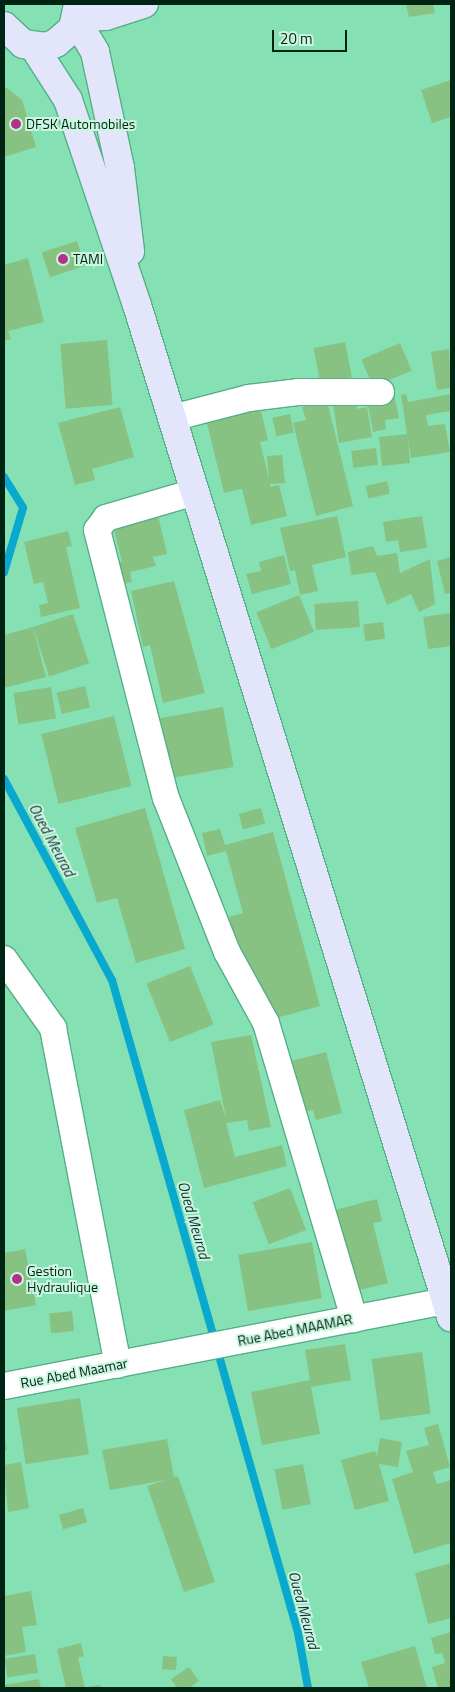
<!DOCTYPE html>
<style>
body{margin:0}
#map{position:relative;width:455px;height:1692px;overflow:hidden;background:#85e0b4;font-family:"Titillium Web",sans-serif}
div>[style]{position:absolute}
.stream>*{height:8px;margin:-4px;padding:0 4px;transform-origin:4px;border-radius:4px;background:#08a8cf}
.building>*{inset:0;background:#88c282;transform-origin:0 0}
.roads{filter:drop-shadow(1px 0 #53af86) drop-shadow(-1px 0 #53af86) drop-shadow(0 1px #53af86) drop-shadow(0 -1px #53af86)}
.street>*{height:26px;margin:-13px;padding:0 13px;transform-origin:13px;border-radius:13px;background:#fff}
.primary>*{height:28px;margin:-14px;padding:0 14px;transform-origin:14px;border-radius:14px;background:#e3e5fb}
.dots>*{width:14px;height:14px;translate:-50% -50%;box-sizing:border-box;border:2px solid #cbf6e0;border-radius:50%}
span{translate:-50% -50%;white-space:nowrap;text-align:center;line-height:1.15;-webkit-text-stroke:4px #cbf6e0;paint-order:stroke}
.poi-label{font-size:14px;color:#002414}
.left{translate:0 -50%;text-align:left}
.street-label{font-size:14px;color:#002414}
.water-label{font-size:15px;color:#142f38;font-style:italic}
.frame{position:absolute;inset:0;border:5px solid #002414;pointer-events:none}
.scale{position:absolute;left:272px;top:30px;width:75px;height:22px;box-sizing:border-box;border:2px solid #002414;border-top:0;padding-left:6px;font-size:15px;line-height:18px;white-space:nowrap;color:#002414;-webkit-text-stroke:4px #cbf6e0;paint-order:stroke}
</style>
<div id="map">
<div class="stream">
<div style="left:4px;top:477px;width:36px;rotate:58deg"></div>
<div style="left:23px;top:508px;width:67px;rotate:106.5deg"></div>
<div style="left:4px;top:779px;width:228px;rotate:61.8deg"></div>
<div style="left:112px;top:980px;width:679px;rotate:74.1deg"></div>
<div style="left:298px;top:1633px;width:56px;rotate:79.7deg"></div>
</div>
<div class="building">
<div style="clip-path:polygon(406px 4px,433px 4px,435px 13px,409px 17px)"></div>
<div style="clip-path:polygon(451px 80px,451px 117px,432px 123px,421px 90px)"></div>
<div style="clip-path:polygon(4px 86px,22px 100px,36px 147px,4px 157px)"></div>
<div style="left:77px;top:241px;width:26px;height:37px;rotate:72deg"></div>
<div style="clip-path:polygon(28px 258px,44px 322px,8px 331px,11px 339px,4px 341px,4px 265px)"></div>
<div style="left:107px;top:340px;width:65px;height:47px;rotate:85deg"></div>
<div style="left:345px;top:342px;width:36px;height:32px;rotate:79deg"></div>
<div style="left:400px;top:343px;width:30px;height:42px;rotate:67deg"></div>
<div style="clip-path:polygon(449px 349px,451px 388px,437px 390px,431px 352px)"></div>
<div style="clip-path:polygon(355px 394px,357px 409px,367px 407px,372px 437px,339px 443px,332px 398px)"></div>
<div style="clip-path:polygon(394px 394px,399px 418px,385px 420px,386px 429px,373px 432px,367px 399px)"></div>
<div style="clip-path:polygon(406px 394px,408px 402px,451px 394px,451px 411px,426px 415px,428px 426px,445px 424px,450px 452px,411px 458px,408px 439px,410px 463px,382px 466px,379px 437px,407px 434px,401px 395px)"></div>
<div style="clip-path:polygon(258px 398px,268px 440px,260px 442px,269px 479px,267px 456px,282px 455px,285px 483px,270px 484px,270px 487px,279px 485px,287px 516px,251px 525px,242px 489px,224px 493px,204px 411px)"></div>
<div style="clip-path:polygon(327px 401px,353px 506px,316px 516px,293px 423px,306px 420px,302px 407px)"></div>
<div style="clip-path:polygon(120px 407px,134px 457px,92px 469px,95px 480px,75px 485px,58px 423px)"></div>
<div style="left:290px;top:414px;width:19px;height:18px;rotate:78deg"></div>
<div style="left:376px;top:448px;width:17px;height:25px;rotate:83deg"></div>
<div style="left:387px;top:481px;width:13px;height:22px;rotate:77deg"></div>
<div style="clip-path:polygon(153px 494px,167px 554px,153px 557px,156px 566px,130px 572px,132px 582px,116px 586px,111px 564px,122px 562px,108px 505px)"></div>
<div style="clip-path:polygon(337px 516px,346px 557px,312px 565px,318px 591px,300px 595px,295px 570px,290px 571px,280px 528px)"></div>
<div style="clip-path:polygon(422px 516px,427px 548px,400px 552px,398px 540px,386px 542px,383px 522px)"></div>
<div style="clip-path:polygon(68px 531px,72px 546px,66px 547px,80px 608px,41px 617px,39px 605px,48px 603px,43px 582px,34px 584px,24px 542px)"></div>
<div style="clip-path:polygon(373px 546px,377px 556px,397px 553px,400px 573px,430px 559px,435px 604px,419px 612px,411px 594px,387px 605px,375px 572px,351px 575px,348px 552px)"></div>
<div style="clip-path:polygon(284px 555px,291px 584px,252px 594px,246px 574px,261px 571px,259px 562px)"></div>
<div style="clip-path:polygon(451px 557px,451px 593px,445px 594px,437px 561px)"></div>
<div style="clip-path:polygon(174px 581px,205px 693px,163px 703px,150px 645px,143px 647px,131px 591px)"></div>
<div style="left:299px;top:595px;width:40px;height:46px;rotate:68deg"></div>
<div style="left:358px;top:601px;width:26px;height:44px;rotate:86deg"></div>
<div style="clip-path:polygon(451px 613px,451px 646px,428px 649px,423px 617px)"></div>
<div style="left:73px;top:614px;width:52px;height:42px;rotate:72deg"></div>
<div style="left:383px;top:622px;width:17px;height:20px;rotate:83deg"></div>
<div style="clip-path:polygon(33px 627px,46px 677px,4px 688px,4px 635px)"></div>
<div style="left:85px;top:686px;width:22px;height:29px;rotate:77deg"></div>
<div style="left:51px;top:687px;width:32px;height:38px;rotate:81deg"></div>
<div style="left:223px;top:707px;width:61px;height:67px;rotate:80deg"></div>
<div style="left:114px;top:716px;width:72px;height:75px;rotate:76deg"></div>
<div style="clip-path:polygon(145px 808px,185px 949px,136px 963px,117px 898px,97px 903px,75px 828px)"></div>
<div style="left:261px;top:808px;width:16px;height:23px;rotate:75deg"></div>
<div style="clip-path:polygon(220px 829px,225px 845px,273px 832px,320px 1006px,258px 1023px,229px 917px,243px 913px,226px 851px,207px 856px,202px 833px)"></div>
<div style="left:190px;top:966px;width:63px;height:47px;rotate:68deg"></div>
<div style="clip-path:polygon(251px 1035px,271px 1127px,249px 1131px,247px 1120px,226px 1123px,235px 1157px,282px 1145px,287px 1166px,204px 1188px,184px 1110px,220px 1100px,226px 1118px,211px 1042px)"></div>
<div style="clip-path:polygon(326px 1052px,342px 1113px,316px 1120px,313px 1110px,300px 1113px,287px 1062px)"></div>
<div style="left:290px;top:1188px;width:45px;height:40px;rotate:69deg"></div>
<div style="clip-path:polygon(377px 1199px,382px 1221px,373px 1223px,388px 1283px,344px 1294px,323px 1213px)"></div>
<div style="left:312px;top:1242px;width:57px;height:75px;rotate:80deg"></div>
<div style="clip-path:polygon(25px 1249px,36px 1305px,4px 1311px,4px 1253px)"></div>
<div style="left:72px;top:1311px;width:20px;height:23px;rotate:84deg"></div>
<div style="clip-path:polygon(345px 1344px,351px 1380px,311px 1387px,320px 1434px,262px 1445px,251px 1392px,310px 1380px,305px 1350px)"></div>
<div style="left:422px;top:1352px;width:62px;height:51px;rotate:82deg"></div>
<div style="left:80px;top:1398px;width:57px;height:64px;rotate:81deg"></div>
<div style="clip-path:polygon(438px 1424px,450px 1467px,433px 1472px,437px 1484px,451px 1480px,451px 1543px,414px 1554px,392px 1479px,413px 1472px,406px 1451px,429px 1445px,424px 1428px)"></div>
<div style="clip-path:polygon(4px 1432px,7px 1450px,4px 1450px)"></div>
<div style="clip-path:polygon(380px 1438px,402px 1442px,398px 1467px,379px 1464px,389px 1501px,355px 1510px,341px 1460px,375px 1451px,377px 1456px)"></div>
<div style="clip-path:polygon(167px 1439px,174px 1477px,178px 1476px,215px 1582px,184px 1592px,147px 1486px,166px 1480px,110px 1490px,102px 1450px)"></div>
<div style="clip-path:polygon(21px 1462px,29px 1508px,8px 1512px,4px 1465px)"></div>
<div style="left:303px;top:1464px;width:41px;height:29px;rotate:79deg"></div>
<div style="left:83px;top:1508px;width:15px;height:25px;rotate:74deg"></div>
<div style="clip-path:polygon(451px 1563px,451px 1618px,428px 1624px,415px 1573px)"></div>
<div style="clip-path:polygon(31px 1591px,37px 1625px,22px 1627px,26px 1652px,4px 1656px,4px 1596px)"></div>
<div style="clip-path:polygon(451px 1632px,451px 1688px,438px 1688px,432px 1667px,445px 1663px,442px 1653px,435px 1654px,431px 1638px)"></div>
<div style="clip-path:polygon(81px 1643px,84px 1656px,78px 1658px,85px 1688px,66px 1688px,57px 1649px)"></div>
<div style="clip-path:polygon(415px 1646px,427px 1688px,369px 1688px,361px 1662px)"></div>
<div style="left:35px;top:1654px;width:19px;height:31px;rotate:81deg"></div>
<div style="left:163px;top:1656px;width:14px;height:13px;rotate:4deg"></div>
<div style="clip-path:polygon(189px 1667px,199px 1681px,189px 1688px,177px 1688px,171px 1679px)"></div>
<div style="clip-path:polygon(39px 1679px,41px 1688px,4px 1688px,4px 1685px)"></div>
<div style="clip-path:polygon(100px 1685px,101px 1688px,88px 1688px,88px 1687px)"></div>
</div>
<div class="roads">
<div class="street">
<div style="left:172px;top:418px;width:80px;rotate:-14.6deg"></div>
<div style="left:249px;top:398px;width:49px;rotate:-7deg"></div>
<div style="left:298px;top:392px;width:83px"></div>
<div style="left:195px;top:492px;width:93px;rotate:163.7deg"></div>
<div style="left:106px;top:518px;width:15px;rotate:127deg"></div>
<div style="left:97px;top:530px;width:277px;rotate:75.6deg"></div>
<div style="left:166px;top:798px;width:166px;rotate:68.4deg"></div>
<div style="left:227px;top:952px;width:81px;rotate:61.2deg"></div>
<div style="left:266px;top:1023px;width:309px;rotate:73.4deg"></div>
<div style="left:4px;top:959px;width:85px;rotate:54.6deg"></div>
<div style="left:53px;top:1028px;width:343px;rotate:79.1deg"></div>
<div style="left:4px;top:1386px;width:455px;rotate:-10.9deg"></div>
</div>
<div class="primary">
<div style="left:77px;top:17px;width:29px;rotate:-2deg"></div>
<div style="left:106px;top:16px;width:40px;rotate:-18deg"></div>
<div style="left:76px;top:20px;width:37px;rotate:59deg"></div>
<div style="left:95px;top:52px;width:119px;rotate:77.8deg"></div>
<div style="left:120px;top:168px;width:84px;rotate:83.1deg"></div>
<div style="left:4px;top:26px;width:26px;rotate:43deg"></div>
<div style="left:23px;top:44px;width:23px;rotate:7deg"></div>
<div style="left:46px;top:47px;width:11px;rotate:-22deg"></div>
<div style="left:56px;top:43px;width:23px;rotate:-41deg"></div>
<div style="left:73px;top:28px;width:25px;rotate:-78deg"></div>
<div style="left:34px;top:47px;width:63px;rotate:57.3deg"></div>
<div style="left:68px;top:100px;width:216px;rotate:71.4deg"></div>
<div style="left:137px;top:305px;width:1060px;rotate:72.76deg"></div>
</div>
</div>
<div class="dots">
<div style="left:16px;top:124px;background:#ad3489"></div>
<div style="left:63px;top:259px;background:#ad3489"></div>
<div style="left:17px;top:1279px;background:#ad3489"></div>
</div>
<div class="poi-label">
<span class="left" style="left:26px;top:124px">DFSK Automobiles</span>
<span class="left" style="left:73px;top:259px">TAMI</span>
<span class="left" style="left:27px;top:1279px">Gestion<br>Hydraulique</span>
</div>
<div class="street-label">
<span style="left:295px;top:1330px;rotate:-11deg">Rue Abed MAAMAR</span>
<span style="left:74px;top:1373px;rotate:-11deg">Rue Abed Maamar</span>
</div>
<div class="water-label">
<span style="left:52px;top:840px;rotate:62deg">Oued Meurad</span>
<span style="left:194px;top:1220px;rotate:74deg">Oued Meurad</span>
<span style="left:304px;top:1610px;rotate:75deg">Oued Meurad</span>
</div>
<div class="frame"></div>
<div class="scale">20 m</div>
</div>
